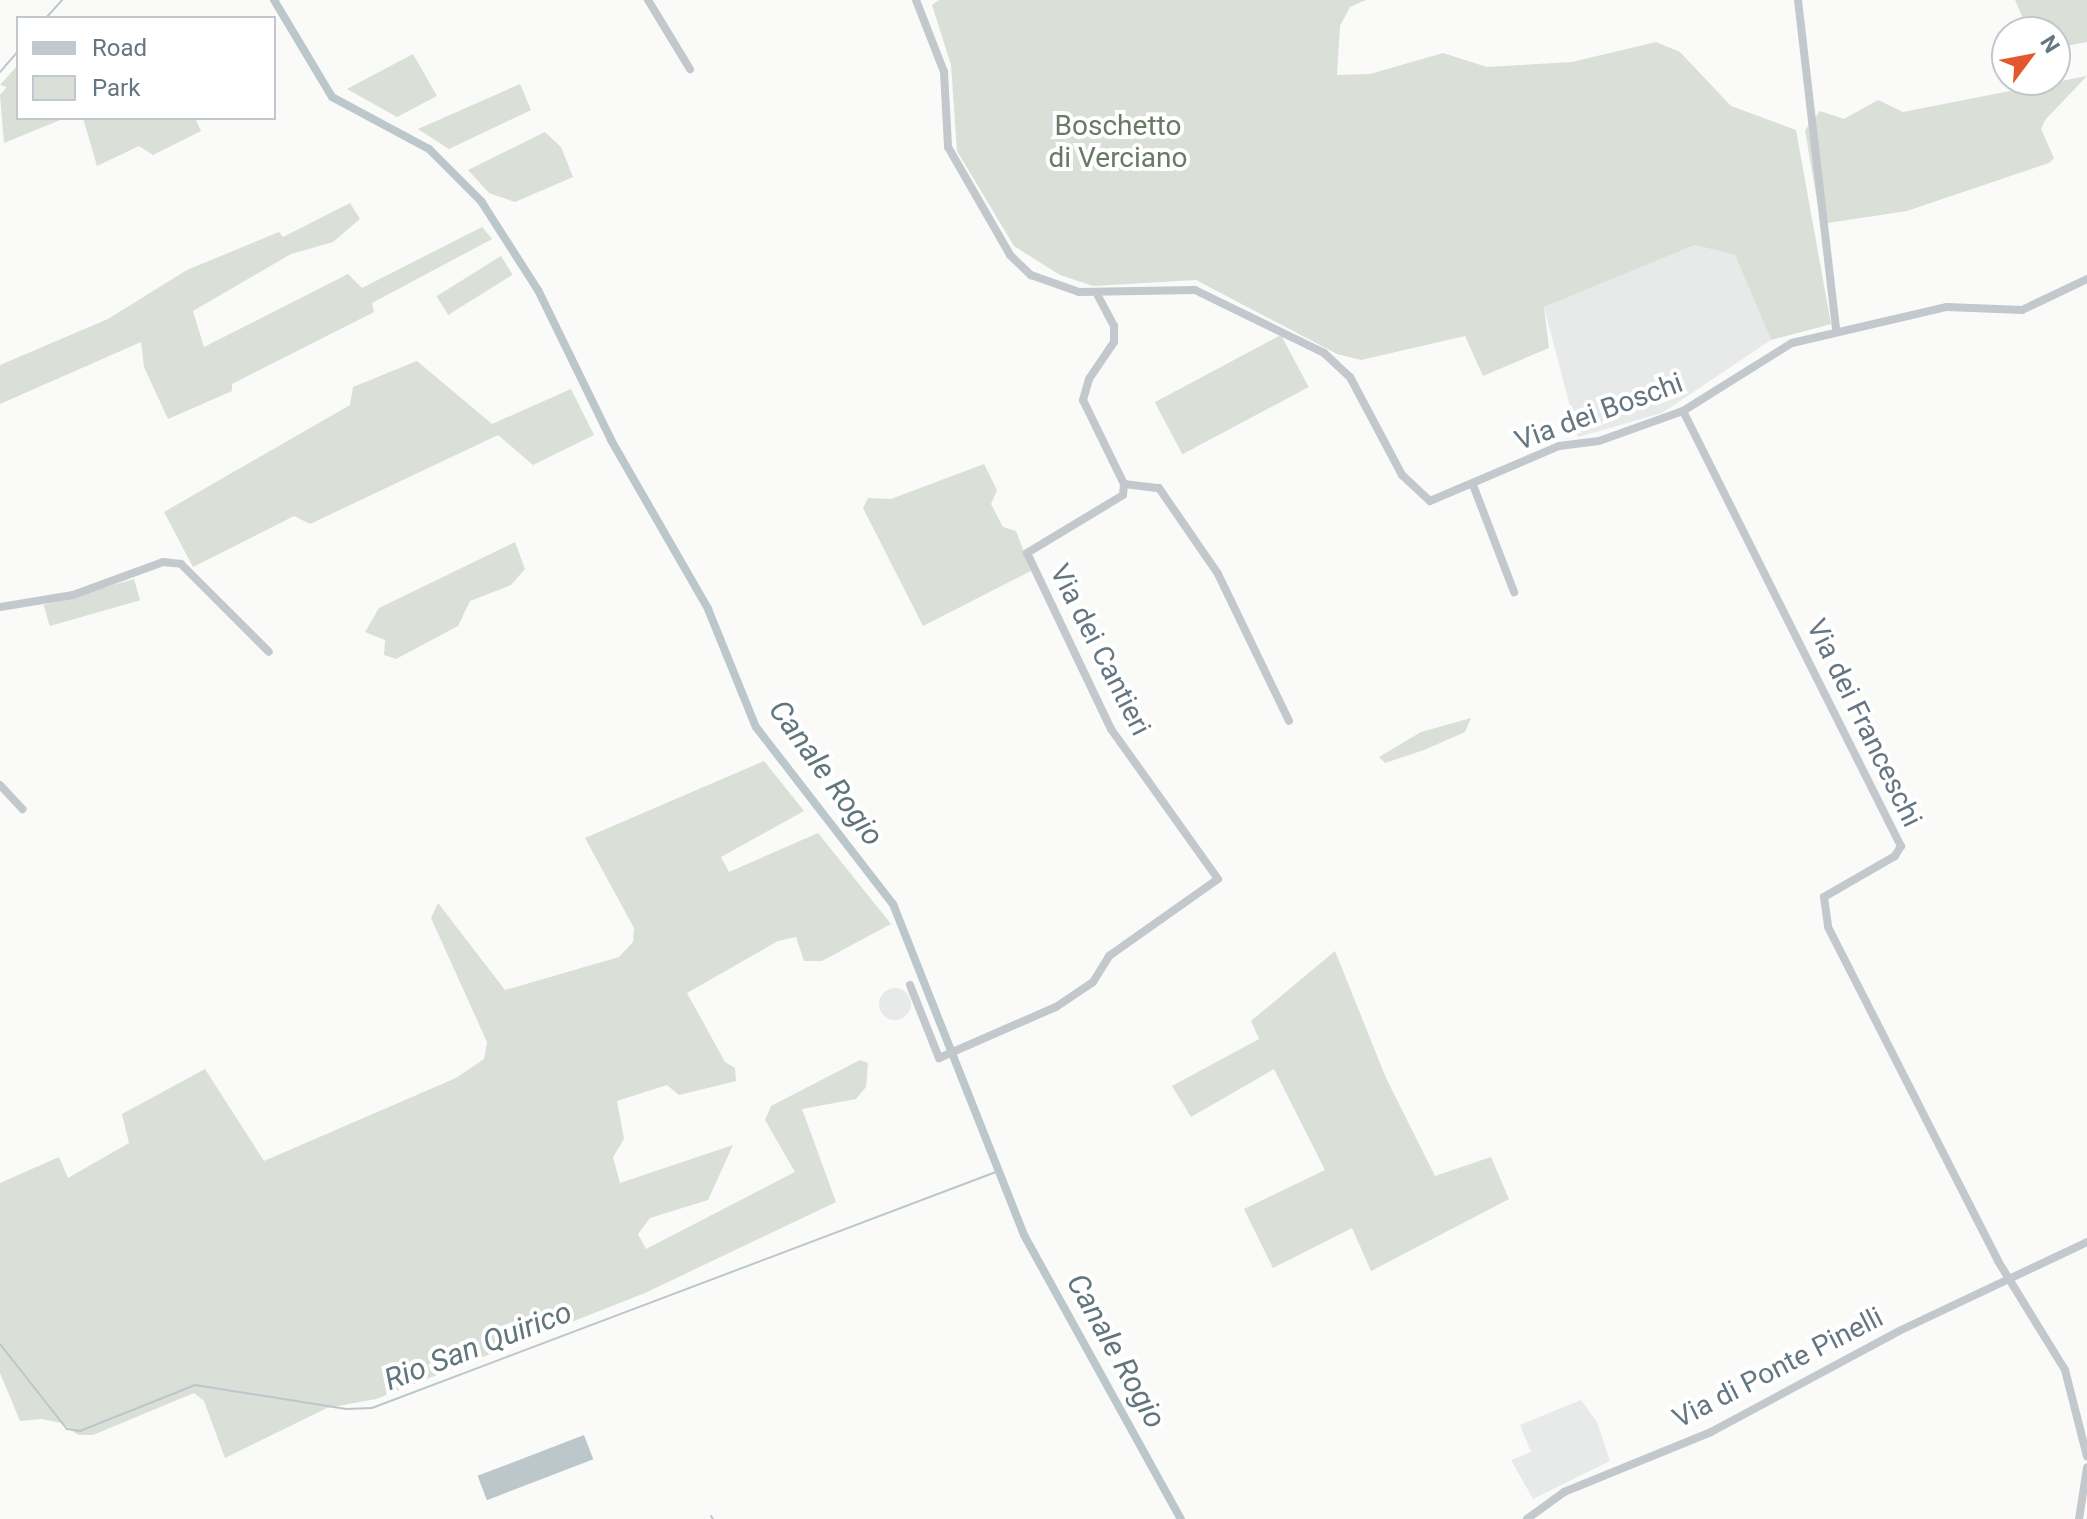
<!DOCTYPE html>
<style>
body{margin:0}
#map{position:relative;width:2087px;height:1519px;overflow:hidden;background:#fafaf8;font-family:Roboto,sans-serif}
div>[style]{position:absolute}
.built>*{inset:0;background:#e8e9e9}
.round{border-radius:50%}
.green>*{inset:0;background:#dadfd7;transform-origin:0 0}
.water>*{inset:0;background:#bbc7cb;transform-origin:0 0}
.stream>*{height:2px;margin:-1px;padding:0 1px;transform-origin:1px;border-radius:1px;background:#bbc7cb}
.canal>*{height:8px;margin:-4px;padding:0 4px;transform-origin:4px;border-radius:4px;background:#bbc7cb}
.minor>*{height:8px;margin:-4px;padding:0 4px;transform-origin:4px;border-radius:4px;background:#c3c8cc}
span{translate:-50% -50%;white-space:nowrap;text-align:center;line-height:1.15;-webkit-text-stroke:8px #fff;paint-order:stroke}
.park-label{font-size:28px;color:#687a64}
.street-label{font-size:28px;color:#657683}
.water-label{font-size:30px;color:#60757c;font-style:italic}
.legend{position:absolute;left:16px;top:16px;width:260px;height:104px;box-sizing:border-box;background:#fff;border:2px solid #c1c8cd;margin:0;padding:10px 14px;list-style:none;font-size:24px;color:#657683}
.legend li{display:flex;align-items:center;gap:16px;height:40px}
.legend b{width:40px;border:2px solid #c1c8cd}
.north{position:absolute;left:1991px;top:16px;width:80px;height:80px;box-sizing:border-box;background:#fff;border:2px solid #c1c8cd;border-radius:50%;rotate:58deg;font-size:22px;font-weight:700;line-height:32px;text-align:center;color:#657683}
.north::after{content:'';display:block;margin:auto;width:28px;height:36px;background:#e4572e;clip-path:polygon(50% 0,100% 100%,50% 72%,0 100%)}
</style>
<div id="map">
<div class="built">
<div style="clip-path:polygon(1695px 245px,1735px 255px,1771px 340px,1662px 413px,1578px 437px,1544px 307px)"></div>
<div class="round" style="left:879px;top:988px;width:32px;height:32px"></div>
<div style="clip-path:polygon(1581px 1400px,1597px 1422px,1610px 1461px,1533px 1499px,1511px 1460px,1531px 1452px,1520px 1425px)"></div>
</div>
<div class="green">
<div style="clip-path:polygon(939px 0,1366px 0,1350px 7px,1340px 26px,1337px 75px,1370px 74px,1443px 53px,1487px 67px,1572px 62px,1656px 42px,1680px 52px,1731px 106px,1796px 130px,1831px 324px,1771px 340px,1735px 255px,1695px 245px,1544px 307px,1549px 348px,1483px 376px,1465px 336px,1361px 360px,1337px 354px,1196px 280px,1093px 286px,1060px 275px,1014px 246px,957px 151px,951px 65px,932px 5px)"></div>
<div style="clip-path:polygon(2015px 0,2087px 0,2087px 42px,2055px 48px,2055px 32px,2029px 32px)"></div>
<div style="clip-path:polygon(413px 54px,437px 96px,397px 117px,347px 89px)"></div>
<div style="clip-path:polygon(18px 65px,18px 118px,65px 118px,4px 143px,0 95px,7px 87px,0 85px)"></div>
<div style="clip-path:polygon(2087px 76px,2045px 120px,2041px 129px,2054px 158px,2049px 163px,1907px 211px,1821px 224px,1805px 130px,1820px 111px,1844px 119px,1878px 100px,1903px 112px)"></div>
<div style="clip-path:polygon(520px 84px,531px 110px,449px 149px,418px 129px)"></div>
<div style="clip-path:polygon(83px 118px,195px 118px,201px 131px,153px 155px,139px 146px,97px 166px)"></div>
<div style="clip-path:polygon(545px 132px,561px 147px,573px 177px,515px 202px,489px 193px,468px 170px)"></div>
<div style="clip-path:polygon(350px 203px,360px 219px,333px 242px,291px 254px,193px 311px,204px 347px,348px 274px,362px 288px,482px 227px,492px 239px,372px 303px,374px 312px,232px 384px,232px 391px,168px 419px,144px 367px,141px 342px,0 404px,0 365px,108px 319px,187px 270px,279px 232px,283px 237px)"></div>
<div style="left:501px;top:256px;width:22px;height:76px;rotate:58deg"></div>
<div style="left:1281px;top:335px;width:59px;height:143px;rotate:62deg"></div>
<div style="clip-path:polygon(417px 361px,492px 424px,571px 389px,594px 435px,533px 465px,498px 435px,310px 524px,294px 516px,193px 567px,164px 512px,350px 405px,353px 387px)"></div>
<div style="clip-path:polygon(984px 464px,997px 490px,991px 504px,1003px 527px,1016px 531px,1031px 571px,923px 626px,863px 508px,868px 498px,891px 499px)"></div>
<div style="clip-path:polygon(515px 542px,525px 569px,511px 585px,470px 601px,458px 626px,396px 659px,384px 655px,385px 640px,365px 632px,379px 608px)"></div>
<div style="left:134px;top:579px;width:22px;height:94px;rotate:74deg"></div>
<div style="clip-path:polygon(1471px 718px,1465px 732px,1424px 750px,1385px 763px,1379px 757px,1421px 732px)"></div>
<div style="clip-path:polygon(764px 761px,804px 811px,721px 857px,729px 872px,818px 833px,891px 924px,822px 961px,804px 961px,796px 937px,778px 941px,687px 993px,725px 1062px,735px 1068px,736px 1081px,679px 1095px,667px 1085px,617px 1101px,624px 1139px,613px 1157px,620px 1183px,733px 1145px,708px 1200px,650px 1218px,638px 1234px,646px 1249px,795px 1172px,765px 1120px,771px 1106px,860px 1060px,868px 1063px,866px 1087px,856px 1099px,802px 1109px,836px 1202px,645px 1293px,376px 1399px,327px 1408px,225px 1458px,204px 1401px,194px 1393px,93px 1435px,78px 1435px,62px 1423px,41px 1419px,20px 1421px,0 1373px,0 1183px,59px 1157px,68px 1178px,129px 1143px,122px 1114px,205px 1069px,264px 1161px,456px 1078px,484px 1059px,487px 1042px,431px 918px,438px 903px,505px 990px,619px 957px,633px 942px,634px 928px,585px 838px)"></div>
<div style="clip-path:polygon(1335px 951px,1386px 1078px,1435px 1176px,1491px 1157px,1509px 1199px,1371px 1271px,1352px 1228px,1273px 1268px,1244px 1209px,1325px 1170px,1274px 1069px,1191px 1117px,1172px 1086px,1259px 1039px,1251px 1021px)"></div>
</div>
<div class="water">
<div style="left:584px;top:1435px;width:26px;height:114px;rotate:69deg"></div>
</div>
<div class="stream">
<div style="left:46px;top:18px;width:24px;rotate:-48deg"></div>
<div style="left:0;top:72px;width:28px;rotate:-49deg"></div>
<div style="left:0;top:1344px;width:108px;rotate:51.8deg"></div>
<div style="left:67px;top:1429px;width:13px;rotate:9deg"></div>
<div style="left:80px;top:1431px;width:124px;rotate:-21.8deg"></div>
<div style="left:195px;top:1385px;width:153px;rotate:9deg"></div>
<div style="left:346px;top:1409px;width:26px;rotate:-2deg"></div>
<div style="left:372px;top:1408px;width:667px;rotate:-20.72deg"></div>
<div style="left:711px;top:1516px;width:4px;rotate:56deg"></div>
</div>
<div class="canal">
<div style="left:274px;top:0;width:113px;rotate:59.1deg"></div>
<div style="left:332px;top:97px;width:110px;rotate:28.2deg"></div>
<div style="left:429px;top:149px;width:74px;rotate:45deg"></div>
<div style="left:481px;top:201px;width:106px;rotate:57.4deg"></div>
<div style="left:538px;top:290px;width:167px;rotate:64deg"></div>
<div style="left:611px;top:440px;width:195px;rotate:60.1deg"></div>
<div style="left:708px;top:609px;width:127px;rotate:67.9deg"></div>
<div style="left:756px;top:727px;width:224px;rotate:52.3deg"></div>
<div style="left:893px;top:904px;width:356px;rotate:68.4deg"></div>
<div style="left:1024px;top:1235px;width:325px;rotate:61.1deg"></div>
</div>
<div class="minor">
<div style="left:648px;top:0;width:81px;rotate:58.7deg"></div>
<div style="left:916px;top:0;width:77px;rotate:68.7deg"></div>
<div style="left:944px;top:72px;width:75px;rotate:86.9deg"></div>
<div style="left:948px;top:147px;width:125px;rotate:60.1deg"></div>
<div style="left:1010px;top:255px;width:29px;rotate:44deg"></div>
<div style="left:1031px;top:275px;width:51px;rotate:19.5deg"></div>
<div style="left:1079px;top:292px;width:116px;rotate:-1deg"></div>
<div style="left:1195px;top:290px;width:144px;rotate:26deg"></div>
<div style="left:1324px;top:353px;width:35px;rotate:43deg"></div>
<div style="left:1350px;top:377px;width:111px;rotate:62deg"></div>
<div style="left:1402px;top:475px;width:38px;rotate:43deg"></div>
<div style="left:1430px;top:501px;width:140px;rotate:-23.1deg"></div>
<div style="left:1559px;top:446px;width:40px;rotate:-7.1deg"></div>
<div style="left:1599px;top:441px;width:89px;rotate:-19.7deg"></div>
<div style="left:1683px;top:411px;width:128px;rotate:-32deg"></div>
<div style="left:1792px;top:343px;width:159px;rotate:-13.1deg"></div>
<div style="left:1947px;top:307px;width:75px;rotate:2.3deg"></div>
<div style="left:2022px;top:310px;width:72px;rotate:-25.5deg"></div>
<div style="left:1798px;top:0;width:332px;rotate:83.4deg"></div>
<div style="left:1683px;top:411px;width:487px;rotate:63.4deg"></div>
<div style="left:1901px;top:846px;width:12px;rotate:121deg"></div>
<div style="left:1895px;top:856px;width:82px;rotate:150deg"></div>
<div style="left:1824px;top:897px;width:30px;rotate:82deg"></div>
<div style="left:1828px;top:927px;width:375px;rotate:63deg"></div>
<div style="left:1998px;top:1261px;width:128px;rotate:58.4deg"></div>
<div style="left:2065px;top:1370px;width:89px;rotate:75.7deg"></div>
<div style="left:1124px;top:484px;width:35px;rotate:7deg"></div>
<div style="left:1159px;top:488px;width:104px;rotate:55.5deg"></div>
<div style="left:1218px;top:574px;width:163px;rotate:64.2deg"></div>
<div style="left:1473px;top:485px;width:115px;rotate:69deg"></div>
<div style="left:0;top:607px;width:74px;rotate:-9.3deg"></div>
<div style="left:73px;top:595px;width:96px;rotate:-20.1deg"></div>
<div style="left:163px;top:562px;width:18px;rotate:6deg"></div>
<div style="left:181px;top:564px;width:124px;rotate:45deg"></div>
<div style="left:0;top:785px;width:33px;rotate:47deg"></div>
<div style="left:910px;top:985px;width:79px;rotate:68.3deg"></div>
<div style="left:939px;top:1058px;width:128px;rotate:-23.6deg"></div>
<div style="left:1056px;top:1007px;width:45px;rotate:-34deg"></div>
<div style="left:1093px;top:982px;width:31px;rotate:-58deg"></div>
<div style="left:1109px;top:956px;width:133px;rotate:-35.2deg"></div>
<div style="left:1218px;top:879px;width:184px;rotate:-125.5deg"></div>
<div style="left:1111px;top:729px;width:195px;rotate:-115.5deg"></div>
<div style="left:1027px;top:553px;width:112px;rotate:-31.1deg"></div>
<div style="left:1123px;top:495px;width:11px;rotate:-85deg"></div>
<div style="left:1124px;top:484px;width:93px;rotate:-116deg"></div>
<div style="left:1083px;top:400px;width:22px;rotate:-74deg"></div>
<div style="left:1089px;top:379px;width:45px;rotate:-56deg"></div>
<div style="left:1114px;top:342px;width:16px;rotate:-90deg"></div>
<div style="left:1114px;top:326px;width:36px;rotate:-118deg"></div>
<div style="left:1527px;top:1519px;width:46px;rotate:-36.1deg"></div>
<div style="left:1564px;top:1492px;width:159px;rotate:-22.2deg"></div>
<div style="left:1711px;top:1432px;width:213px;rotate:-28.2deg"></div>
<div style="left:1899px;top:1331px;width:208px;rotate:-25.3deg"></div>
<div style="left:2079px;top:1519px;width:52px;rotate:-81.1deg"></div>
</div>
<div class="park-label">
<span style="left:1118px;top:142px">Boschetto<br>di Verciano</span>
</div>
<div class="street-label">
<span style="left:1599px;top:412px;rotate:-20deg">Via dei Boschi</span>
<span style="left:1100px;top:650px;rotate:63deg">Via dei Cantieri</span>
<span style="left:1864px;top:723px;rotate:64deg">Via dei Franceschi</span>
<span style="left:1778px;top:1368px;rotate:-27deg">Via di Ponte Pinelli</span>
</div>
<div class="water-label">
<span style="left:826px;top:773px;rotate:54deg">Canale Rogio</span>
<span style="left:478px;top:1346px;rotate:-21deg">Rio San Quirico</span>
<span style="left:1116px;top:1351px;rotate:61deg">Canale Rogio</span>
</div>
<ul class="legend">
<li><b style="height:10px;background:#c3c8cc"></b>Road</li>
<li><b style="height:22px;background:#dadfd7"></b>Park</li>
</ul>
<div class="north">N</div>
</div>
